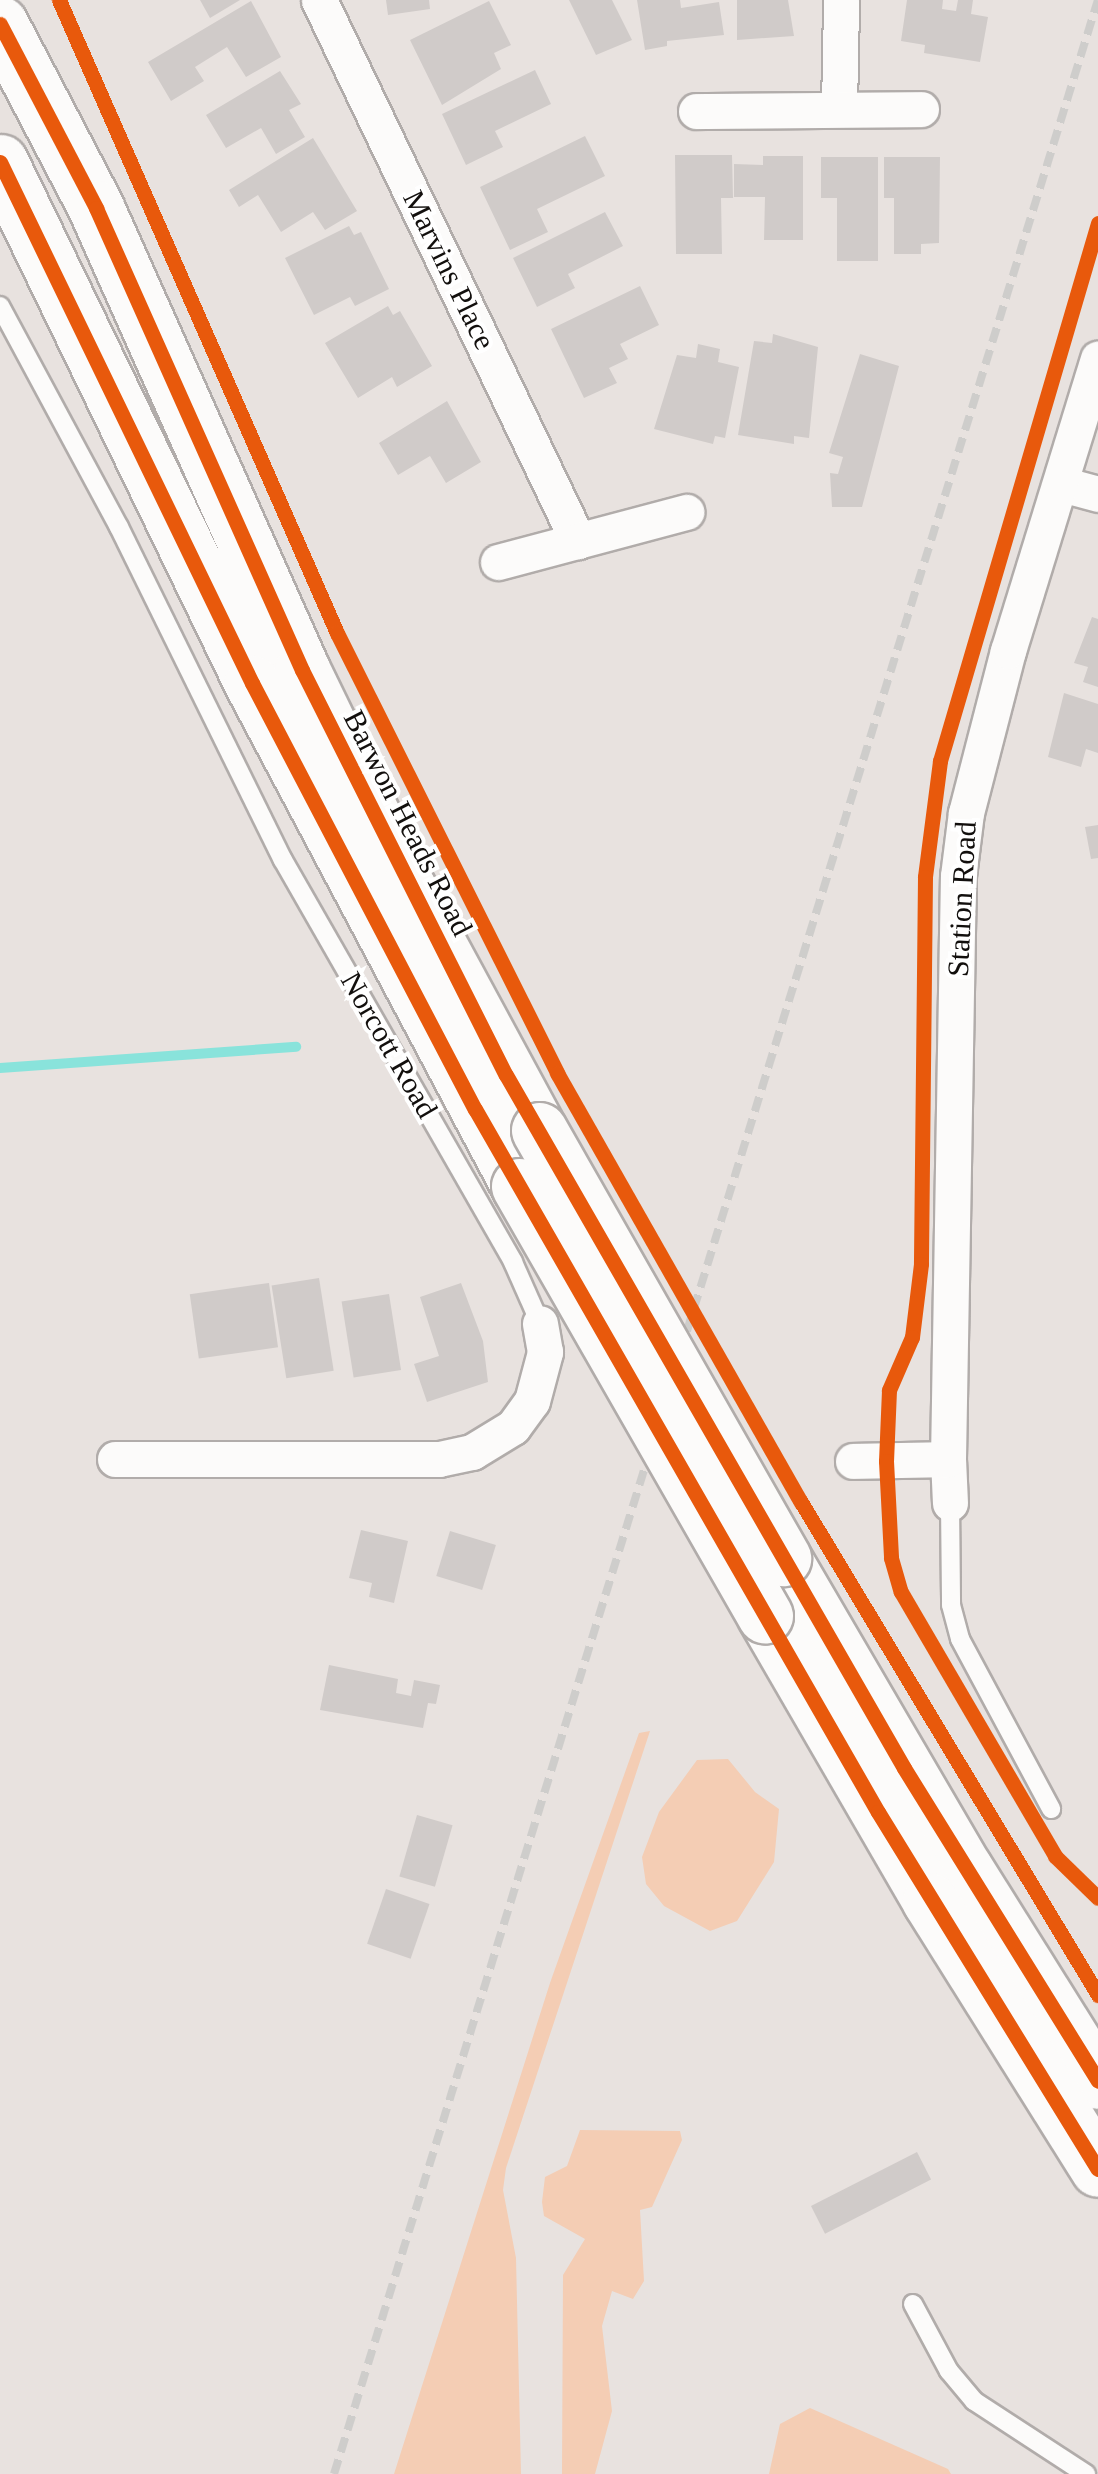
<!DOCTYPE html>
<style>
body{margin:0}
#map{position:relative;width:1098px;height:2474px;overflow:hidden;background:#e8e2df;font-family:Georgia,serif}
div>[style]{position:absolute}
.green>*{inset:0;background:#f4cdb4}
.stream>*{height:10px;margin:-5px;padding:0 5px;transform-origin:5px;border-radius:5px;background:#89e3db}
.building>*{inset:0;background:#d0cbc9;transform-origin:0 0}
.roads{filter:drop-shadow(2px 0 #b1acaa) drop-shadow(-2px 0 #b1acaa) drop-shadow(0 2px #b1acaa) drop-shadow(0 -2px #b1acaa)}
.lane>*{height:18px;margin:-9px;padding:0 9px;transform-origin:9px;border-radius:9px;background:#fcfbfa}
.street>*{height:35px;margin:-17.5px;padding:0 17.5px;transform-origin:17.5px;border-radius:17.5px;background:#fcfbfa}
.primary>*{height:55px;margin:-27.5px;padding:0 27.5px;transform-origin:27.5px;border-radius:27.5px;background:#fcfbfa}
.rail>*{height:8px;margin-top:-4px;transform-origin:0;background:repeating-linear-gradient(90deg,#cecdcb 0 15px,transparent 0 23px)}
.bridges{filter:drop-shadow(2px 0 #b1acaa) drop-shadow(-2px 0 #b1acaa) drop-shadow(0 2px #b1acaa) drop-shadow(0 -2px #b1acaa)}
.primary-bridge>*{height:55px;margin:-27.5px;padding:0 27.5px;transform-origin:27.5px;border-radius:27.5px;background:#fcfbfa}
.cycleway>*{height:15px;margin:-7.5px;padding:0 7.5px;transform-origin:7.5px;border-radius:7.5px;background:#e8590c}
span{translate:-50% -50%;white-space:nowrap;text-align:center;line-height:1.15;-webkit-text-stroke:8px #fff;paint-order:stroke}
.street-label{font-size:30px;color:#120f0d}
</style>
<div id="map">
<div class="green">
<div style="clip-path:polygon(650px 1731px,506px 2168px,503px 2190px,516px 2258px,521px 2474px,394px 2474px,550px 1983px,639px 1733px)"></div>
<div style="clip-path:polygon(728px 1759px,755px 1792px,779px 1809px,774px 1862px,737px 1921px,710px 1931px,664px 1906px,646px 1884px,642px 1857px,659px 1812px,697px 1760px)"></div>
<div style="clip-path:polygon(580px 2130px,680px 2131px,682px 2140px,652px 2207px,640px 2210px,644px 2281px,633px 2299px,612px 2291px,602px 2326px,612px 2411px,595px 2474px,562px 2474px,563px 2275px,585px 2239px,544px 2216px,542px 2202px,545px 2177px,567px 2166px)"></div>
<div style="clip-path:polygon(810px 2408px,948px 2469px,951px 2474px,769px 2474px,780px 2424px)"></div>
</div>
<div class="stream">
<div style="left:0;top:1068px;width:297px;rotate:-4.1deg"></div>
</div>
<div class="building">
<div style="clip-path:polygon(200px 0,240px 0,210px 18px)"></div>
<div style="clip-path:polygon(386px 0,429px 0,430px 9px,388px 15px)"></div>
<div style="clip-path:polygon(569px 0,612px 0,632px 40px,596px 55px)"></div>
<div style="clip-path:polygon(637px 0,680px 0,681px 8px,719px 2px,724px 35px,667px 41px,667px 46px,645px 50px)"></div>
<div style="clip-path:polygon(737px 0,788px 0,794px 36px,737px 40px)"></div>
<div style="clip-path:polygon(907px 0,943px 0,942px 9px,956px 11px,958px 0,973px 0,971px 14px,988px 17px,980px 62px,924px 53px,925px 45px,901px 41px)"></div>
<div style="clip-path:polygon(251px 1px,281px 57px,246px 77px,227px 47px,195px 67px,204px 81px,171px 101px,148px 62px)"></div>
<div style="clip-path:polygon(489px 1px,511px 45px,494px 53px,501px 69px,442px 105px,410px 40px)"></div>
<div style="clip-path:polygon(535px 70px,551px 104px,495px 131px,503px 147px,466px 165px,442px 114px)"></div>
<div style="clip-path:polygon(280px 71px,301px 104px,289px 110px,305px 137px,276px 154px,261px 128px,226px 148px,206px 115px)"></div>
<div style="clip-path:polygon(585px 136px,605px 176px,537px 209px,548px 232px,510px 250px,480px 187px)"></div>
<div style="clip-path:polygon(313px 138px,357px 211px,325px 230px,313px 212px,281px 232px,258px 195px,239px 207px,229px 190px)"></div>
<div style="clip-path:polygon(675px 155px,732px 155px,733px 198px,721px 198px,722px 254px,676px 254px)"></div>
<div style="clip-path:polygon(763px 156px,803px 156px,803px 240px,764px 240px,765px 197px,734px 197px,734px 164px,763px 165px)"></div>
<div style="clip-path:polygon(821px 157px,878px 157px,878px 261px,837px 261px,837px 198px,821px 198px)"></div>
<div style="clip-path:polygon(884px 157px,940px 157px,939px 243px,921px 244px,921px 254px,894px 254px,894px 198px,884px 198px)"></div>
<div style="clip-path:polygon(605px 212px,623px 246px,568px 274px,575px 288px,537px 307px,513px 258px)"></div>
<div style="clip-path:polygon(349px 226px,354px 235px,361px 232px,389px 289px,355px 306px,350px 297px,314px 315px,285px 258px)"></div>
<div style="clip-path:polygon(640px 286px,659px 325px,620px 344px,628px 359px,609px 368px,617px 383px,584px 398px,551px 329px)"></div>
<div style="clip-path:polygon(388px 306px,393px 315px,400px 311px,432px 366px,397px 387px,392px 377px,358px 398px,325px 343px)"></div>
<div style="clip-path:polygon(773px 334px,818px 347px,809px 438px,794px 436px,794px 444px,738px 435px,754px 341px,772px 343px)"></div>
<div style="clip-path:polygon(698px 344px,720px 349px,718px 362px,739px 367px,725px 438px,715px 436px,713px 444px,654px 429px,677px 355px,696px 358px)"></div>
<div style="clip-path:polygon(860px 354px,899px 366px,862px 507px,832px 507px,830px 473px,838px 474px,843px 457px,829px 453px)"></div>
<div style="clip-path:polygon(447px 401px,481px 462px,446px 483px,430px 456px,398px 475px,379px 443px)"></div>
<div style="clip-path:polygon(1092px 617px,1098px 619px,1098px 687px,1083px 682px,1088px 667px,1074px 663px)"></div>
<div style="clip-path:polygon(1064px 693px,1098px 704px,1098px 753px,1086px 749px,1081px 767px,1048px 757px)"></div>
<div style="clip-path:polygon(1098px 825px,1098px 858px,1091px 859px,1085px 827px)"></div>
<div style="left:319px;top:1278px;width:94px;height:48px;rotate:81deg"></div>
<div style="left:269px;top:1283px;width:65px;height:80px;rotate:82deg"></div>
<div style="clip-path:polygon(461px 1283px,483px 1341px,488px 1382px,427px 1402px,414px 1364px,439px 1356px,420px 1297px)"></div>
<div style="left:389px;top:1294px;width:77px;height:48px;rotate:81deg"></div>
<div style="clip-path:polygon(361px 1530px,408px 1541px,394px 1603px,369px 1597px,372px 1583px,349px 1578px)"></div>
<div style="left:450px;top:1531px;width:48px;height:47px;rotate:17deg"></div>
<div style="clip-path:polygon(329px 1665px,398px 1679px,396px 1693px,411px 1696px,414px 1680px,440px 1685px,436px 1704px,428px 1703px,423px 1728px,320px 1710px)"></div>
<div style="left:417px;top:1815px;width:37px;height:64px;rotate:16deg"></div>
<div style="left:386px;top:1889px;width:46px;height:58px;rotate:19deg"></div>
<div style="left:917px;top:2152px;width:31px;height:119px;rotate:63deg"></div>
</div>
<div class="roads">
<div class="lane">
<div style="left:0;top:306px;width:251px;rotate:61.7deg"></div>
<div style="left:119px;top:527px;width:371px;rotate:63.8deg"></div>
<div style="left:283px;top:860px;width:463px;rotate:60.2deg"></div>
<div style="left:513px;top:1262px;width:67px;rotate:66.1deg"></div>
<div style="left:950px;top:1503px;width:102px;rotate:89.4deg"></div>
<div style="left:951px;top:1605px;width:35px;rotate:75deg"></div>
<div style="left:960px;top:1639px;width:193px;rotate:61.8deg"></div>
<div style="left:913px;top:2304px;width:76px;rotate:61.8deg"></div>
<div style="left:949px;top:2371px;width:39px;rotate:50deg"></div>
<div style="left:974px;top:2401px;width:134px;rotate:33.1deg"></div>
</div>
<div class="street">
<div style="left:319px;top:0;width:600px;rotate:64.42deg"></div>
<div style="left:839px;top:109px;width:109px;rotate:-88.9deg"></div>
<div style="left:696px;top:111px;width:225px;rotate:-0.5deg"></div>
<div style="left:1061px;top:484px;width:38px;rotate:15deg"></div>
<div style="left:498px;top:562px;width:195px;rotate:-14.9deg"></div>
<div style="left:115px;top:1459px;width:324px"></div>
<div style="left:439px;top:1459px;width:34px;rotate:-12deg"></div>
<div style="left:472px;top:1452px;width:48px;rotate:-31.4deg"></div>
<div style="left:513px;top:1427px;width:32px;rotate:-54deg"></div>
<div style="left:532px;top:1401px;width:51px;rotate:-75.1deg"></div>
<div style="left:545px;top:1352px;width:29px;rotate:-100deg"></div>
<div style="left:948px;top:1459px;width:44px;rotate:87.4deg"></div>
<div style="left:853px;top:1461px;width:95px;rotate:-1.2deg"></div>
<div style="left:948px;top:1459px;width:583px;rotate:-89.02deg"></div>
<div style="left:958px;top:876px;width:64px;rotate:-82.8deg"></div>
<div style="left:966px;top:813px;width:167px;rotate:-75.5deg"></div>
<div style="left:1008px;top:651px;width:306px;rotate:-72.9deg"></div>
</div>
<div class="primary">
<div style="left:0;top:24px;width:208px;rotate:62.4deg"></div>
<div style="left:96px;top:208px;width:506px;rotate:65.97deg"></div>
<div style="left:302px;top:670px;width:242px;rotate:64.1deg"></div>
<div style="left:408px;top:888px;width:275px;rotate:61.6deg"></div>
<div style="left:0;top:162px;width:579px;rotate:64.19deg"></div>
<div style="left:252px;top:683px;width:569px;rotate:62.04deg"></div>
<div style="left:783px;top:1558px;width:360px;rotate:59.7deg"></div>
<div style="left:965px;top:1869px;width:250px;rotate:57.9deg"></div>
<div style="left:765px;top:1616px;width:329px;rotate:59.9deg"></div>
<div style="left:930px;top:1901px;width:316px;rotate:57.9deg"></div>
</div>
</div>
<div class="rail">
<div style="left:334px;top:2474px;width:2589px;rotate:-72.84deg"></div>
</div>
<div class="bridges">
<div class="primary-bridge">
<div style="left:539px;top:1130px;width:493px;rotate:60.3deg"></div>
<div style="left:519px;top:1186px;width:495px;rotate:60.2deg"></div>
</div>
</div>
<div class="cycleway">
<div style="left:59px;top:0;width:691px;rotate:66.29deg"></div>
<div style="left:337px;top:633px;width:492px;rotate:63.4deg"></div>
<div style="left:557px;top:1073px;width:494px;rotate:60.4deg"></div>
<div style="left:801px;top:1502px;width:576px;rotate:58.93deg"></div>
<div style="left:0;top:24px;width:208px;rotate:62.4deg"></div>
<div style="left:96px;top:208px;width:506px;rotate:65.97deg"></div>
<div style="left:302px;top:670px;width:453px;rotate:63.3deg"></div>
<div style="left:506px;top:1075px;width:799px;rotate:60.13deg"></div>
<div style="left:904px;top:1768px;width:368px;rotate:58.2deg"></div>
<div style="left:0;top:162px;width:579px;rotate:64.19deg"></div>
<div style="left:252px;top:683px;width:481px;rotate:62.4deg"></div>
<div style="left:475px;top:1109px;width:810px;rotate:60.18deg"></div>
<div style="left:878px;top:1812px;width:419px;rotate:58.4deg"></div>
<div style="left:1098px;top:223px;width:561px;rotate:106.37deg"></div>
<div style="left:940px;top:761px;width:117px;rotate:97.4deg"></div>
<div style="left:925px;top:877px;width:387px;rotate:90.6deg"></div>
<div style="left:921px;top:1264px;width:74px;rotate:97deg"></div>
<div style="left:912px;top:1337px;width:58px;rotate:113.5deg"></div>
<div style="left:889px;top:1390px;width:71px;rotate:92.4deg"></div>
<div style="left:886px;top:1461px;width:97px;rotate:87deg"></div>
<div style="left:891px;top:1558px;width:35px;rotate:74deg"></div>
<div style="left:901px;top:1592px;width:306px;rotate:59.7deg"></div>
<div style="left:1055px;top:1856px;width:60px;rotate:44.3deg"></div>
</div>
<div class="street-label">
<span style="left:449px;top:270px;rotate:64deg">Marvins Place</span>
<span style="left:408px;top:823px;rotate:63deg">Barwon Heads Road</span>
<span style="left:962px;top:899px;rotate:-87deg">Station Road</span>
<span style="left:389px;top:1045px;rotate:60deg">Norcott Road</span>
</div>
</div>
